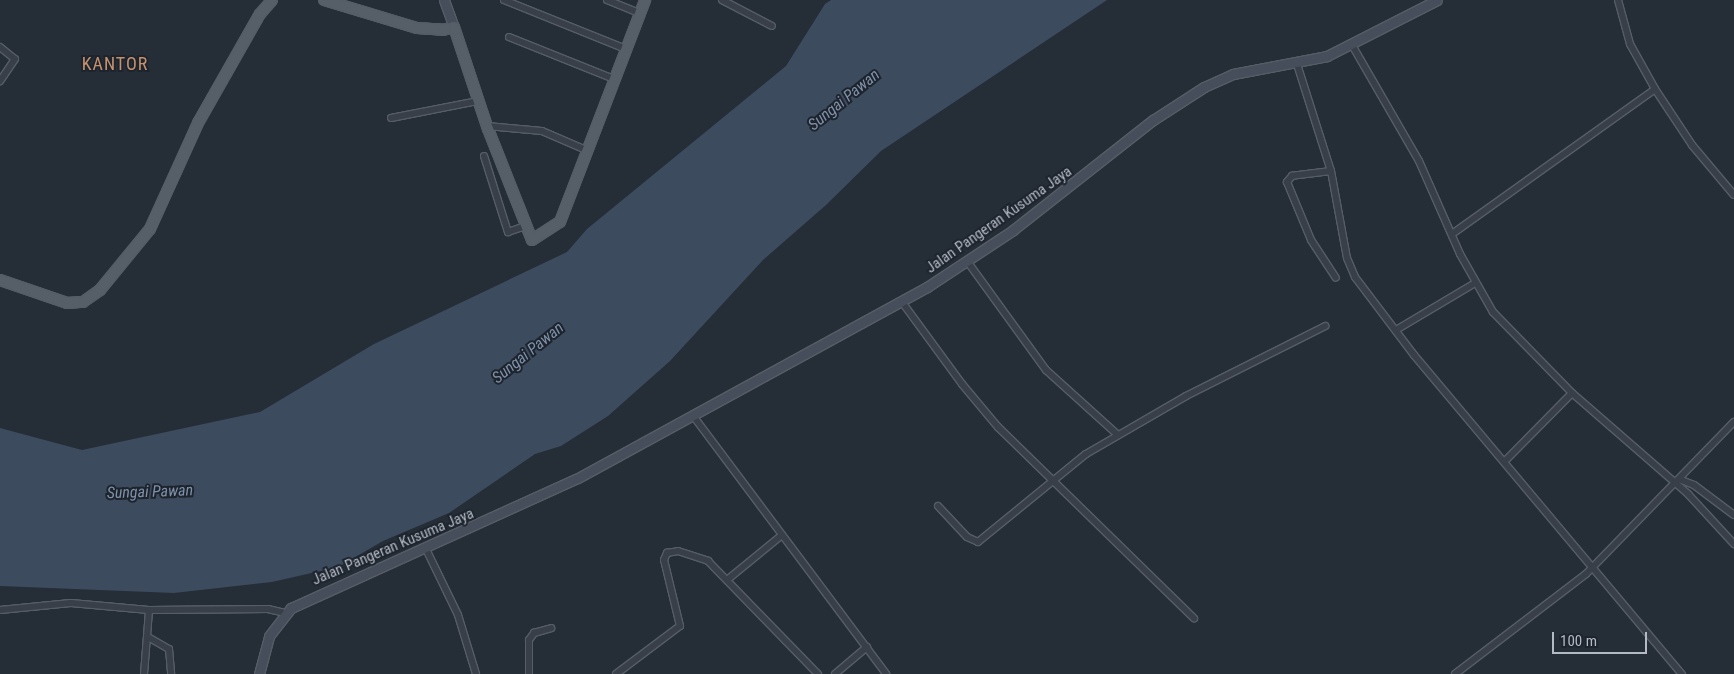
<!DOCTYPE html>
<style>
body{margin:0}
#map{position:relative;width:1734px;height:674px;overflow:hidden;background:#252d37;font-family:"Roboto Condensed",sans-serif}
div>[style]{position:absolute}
.water>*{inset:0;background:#3d4b5f}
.roads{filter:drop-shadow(1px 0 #565d66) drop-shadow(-1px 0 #565d66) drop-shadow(0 1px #565d66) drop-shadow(0 -1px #565d66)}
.street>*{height:6px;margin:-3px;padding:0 3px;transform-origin:3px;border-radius:3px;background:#383f48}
.secondary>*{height:9px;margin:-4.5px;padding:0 4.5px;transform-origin:4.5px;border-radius:4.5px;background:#474e5b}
.primary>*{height:10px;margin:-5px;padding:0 5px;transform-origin:5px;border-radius:5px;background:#565e68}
span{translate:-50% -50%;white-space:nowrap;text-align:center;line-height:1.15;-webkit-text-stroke:4px #1d242d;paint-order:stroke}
.street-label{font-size:15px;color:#b3bac4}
.water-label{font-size:16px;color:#7f91a9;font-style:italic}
.quarter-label{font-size:18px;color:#c5926d;letter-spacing:1px}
.scale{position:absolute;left:1552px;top:632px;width:95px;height:22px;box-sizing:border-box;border:2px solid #b3bac4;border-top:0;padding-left:6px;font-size:15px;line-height:18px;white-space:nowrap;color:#b3bac4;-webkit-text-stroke:4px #1d242d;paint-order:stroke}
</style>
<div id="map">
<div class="water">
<div style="clip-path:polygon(831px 0,1107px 0,881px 151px,826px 205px,763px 260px,670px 361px,608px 416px,561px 446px,535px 454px,449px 513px,383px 541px,338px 567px,272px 582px,174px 593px,0 586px,0 428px,82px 450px,260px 412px,374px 344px,567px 252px,587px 229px,786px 66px,825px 4px)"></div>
</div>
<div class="roads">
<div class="street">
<div style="left:504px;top:0;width:131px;rotate:21.9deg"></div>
<div style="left:607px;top:0;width:35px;rotate:22deg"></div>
<div style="left:722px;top:0;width:56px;rotate:27.5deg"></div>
<div style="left:1618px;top:0;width:46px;rotate:74.7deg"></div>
<div style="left:1630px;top:44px;width:51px;rotate:60.9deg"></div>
<div style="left:1655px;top:89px;width:67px;rotate:56.5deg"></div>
<div style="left:1692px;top:145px;width:65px;rotate:50deg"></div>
<div style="left:509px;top:37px;width:113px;rotate:21.8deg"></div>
<div style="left:1352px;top:45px;width:134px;rotate:60deg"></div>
<div style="left:1419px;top:161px;width:102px;rotate:66.2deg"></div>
<div style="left:1460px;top:254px;width:67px;rotate:60.4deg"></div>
<div style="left:1493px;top:312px;width:113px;rotate:45.7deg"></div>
<div style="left:1572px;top:393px;width:154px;rotate:41deg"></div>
<div style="left:1688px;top:494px;width:68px;rotate:47.4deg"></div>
<div style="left:0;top:47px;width:19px;rotate:39deg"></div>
<div style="left:15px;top:59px;width:27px;rotate:124deg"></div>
<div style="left:1297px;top:64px;width:112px;rotate:72.4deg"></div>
<div style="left:1331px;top:171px;width:88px;rotate:79.6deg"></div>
<div style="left:1347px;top:258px;width:21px;rotate:67deg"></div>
<div style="left:1355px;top:277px;width:98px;rotate:52.9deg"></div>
<div style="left:1414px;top:355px;width:417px;rotate:50deg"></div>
<div style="left:391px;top:118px;width:89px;rotate:-11.1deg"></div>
<div style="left:487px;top:126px;width:55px;rotate:5.2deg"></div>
<div style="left:542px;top:131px;width:48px;rotate:23.4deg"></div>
<div style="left:484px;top:156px;width:80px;rotate:72.5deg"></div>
<div style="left:508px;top:232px;width:18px;rotate:-19deg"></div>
<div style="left:1331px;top:171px;width:39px;rotate:173deg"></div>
<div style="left:1292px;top:176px;width:8px;rotate:130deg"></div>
<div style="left:1287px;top:182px;width:63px;rotate:67.5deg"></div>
<div style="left:1311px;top:240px;width:45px;rotate:56.7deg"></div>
<div style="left:1452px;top:234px;width:249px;rotate:-35.5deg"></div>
<div style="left:967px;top:261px;width:135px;rotate:54.1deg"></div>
<div style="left:1046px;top:370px;width:97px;rotate:42.1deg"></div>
<div style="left:902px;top:302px;width:102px;rotate:53.8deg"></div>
<div style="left:962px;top:384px;width:56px;rotate:50.1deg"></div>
<div style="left:998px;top:427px;width:274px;rotate:44.3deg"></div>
<div style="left:1396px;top:330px;width:92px;rotate:-30.7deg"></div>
<div style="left:694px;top:417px;width:321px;rotate:53.2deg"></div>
<div style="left:1505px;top:461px;width:95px;rotate:-45.4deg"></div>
<div style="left:1679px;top:479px;width:16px;rotate:22deg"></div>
<div style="left:1694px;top:485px;width:50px;rotate:36.9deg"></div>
<div style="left:938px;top:506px;width:42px;rotate:46.9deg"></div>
<div style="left:967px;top:537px;width:12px;rotate:24deg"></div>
<div style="left:978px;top:542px;width:139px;rotate:-39.2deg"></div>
<div style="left:1086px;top:454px;width:116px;rotate:-30.1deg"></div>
<div style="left:1186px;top:396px;width:156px;rotate:-26.7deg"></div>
<div style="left:426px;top:549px;width:73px;rotate:64.1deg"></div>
<div style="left:458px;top:615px;width:62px;rotate:73deg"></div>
<div style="left:727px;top:580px;width:71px;rotate:-39.3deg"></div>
<div style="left:0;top:610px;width:71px;rotate:-5.6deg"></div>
<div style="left:71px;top:603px;width:78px;rotate:5.1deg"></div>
<div style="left:149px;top:610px;width:119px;rotate:-0.5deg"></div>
<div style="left:268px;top:609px;width:17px;rotate:13deg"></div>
<div style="left:148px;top:637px;width:24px;rotate:30deg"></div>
<div style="left:169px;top:649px;width:25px;rotate:85deg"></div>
<div style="left:144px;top:674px;width:64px;rotate:-85.5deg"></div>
<div style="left:529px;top:674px;width:34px;rotate:-90deg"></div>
<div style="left:529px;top:640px;width:9px;rotate:-54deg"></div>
<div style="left:534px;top:633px;width:18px;rotate:-16deg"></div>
<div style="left:616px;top:674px;width:80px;rotate:-36.9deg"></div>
<div style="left:680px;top:626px;width:68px;rotate:-103.6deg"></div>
<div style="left:664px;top:560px;width:8px;rotate:-67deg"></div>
<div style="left:667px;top:553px;width:11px;rotate:-10deg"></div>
<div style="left:678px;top:551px;width:32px;rotate:18deg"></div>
<div style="left:708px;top:561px;width:158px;rotate:45.8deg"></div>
<div style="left:835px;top:674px;width:42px;rotate:-40.2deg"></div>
<div style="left:1455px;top:674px;width:165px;rotate:-37.4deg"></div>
<div style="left:1586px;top:574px;width:212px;rotate:-45.8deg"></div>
</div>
<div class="secondary">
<div style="left:444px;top:0;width:29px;rotate:70deg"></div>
<div style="left:578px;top:478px;width:398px;rotate:-28.7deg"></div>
<div style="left:927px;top:287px;width:103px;rotate:-33.5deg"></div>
<div style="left:1013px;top:230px;width:178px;rotate:-38.2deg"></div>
<div style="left:1153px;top:120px;width:61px;rotate:-32.9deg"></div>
<div style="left:1204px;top:87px;width:32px;rotate:-24deg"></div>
<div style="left:1233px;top:74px;width:96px;rotate:-10.8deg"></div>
<div style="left:1327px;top:56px;width:123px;rotate:-27deg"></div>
<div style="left:259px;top:674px;width:39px;rotate:-75deg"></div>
<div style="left:269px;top:636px;width:36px;rotate:-52deg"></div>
<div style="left:291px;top:608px;width:312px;rotate:-24.4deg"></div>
</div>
<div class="primary">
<div style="left:324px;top:0;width:97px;rotate:16.8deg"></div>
<div style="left:417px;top:28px;width:26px;rotate:4deg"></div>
<div style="left:443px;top:30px;width:11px;rotate:-15deg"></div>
<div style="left:454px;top:27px;width:108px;rotate:71.6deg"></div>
<div style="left:488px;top:129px;width:119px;rotate:68.4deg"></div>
<div style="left:532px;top:240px;width:33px;rotate:-33deg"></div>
<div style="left:560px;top:222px;width:238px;rotate:-69deg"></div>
<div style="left:0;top:280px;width:71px;rotate:18.9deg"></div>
<div style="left:67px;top:303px;width:16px;rotate:-4deg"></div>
<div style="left:83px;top:302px;width:21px;rotate:-35deg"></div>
<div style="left:100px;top:290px;width:79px;rotate:-50.7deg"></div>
<div style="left:150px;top:229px;width:116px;rotate:-65.6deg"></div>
<div style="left:198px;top:123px;width:125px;rotate:-60.4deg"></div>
<div style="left:260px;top:14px;width:18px;rotate:-49deg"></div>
</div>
</div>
<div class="street-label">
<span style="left:999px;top:220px;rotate:-35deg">Jalan Pangeran Kusuma Jaya</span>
<span style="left:393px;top:547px;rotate:-23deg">Jalan Pangeran Kusuma Jaya</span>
</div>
<div class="water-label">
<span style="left:844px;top:100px;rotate:-39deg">Sungai Pawan</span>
<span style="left:528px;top:353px;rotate:-39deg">Sungai Pawan</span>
<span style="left:150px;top:492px;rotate:-2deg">Sungai Pawan</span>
</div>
<div class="quarter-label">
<span style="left:115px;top:64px">KANTOR</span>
</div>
<div class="scale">100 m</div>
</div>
